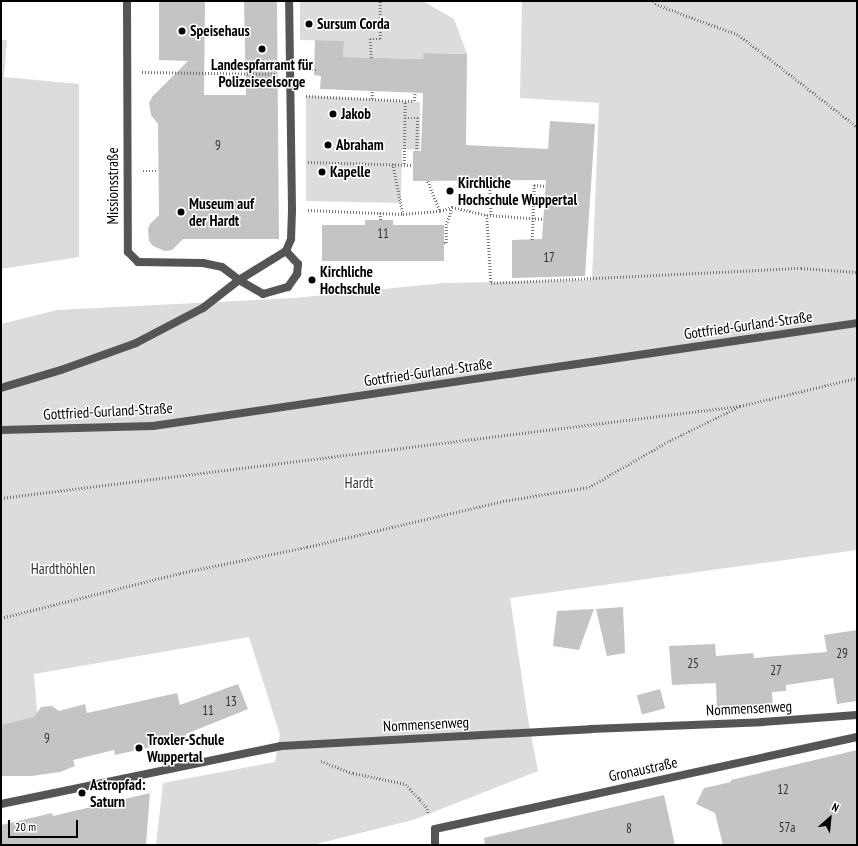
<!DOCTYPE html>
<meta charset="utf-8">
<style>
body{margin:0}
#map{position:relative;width:858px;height:846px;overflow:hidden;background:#fff;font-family:"PT Sans Narrow",sans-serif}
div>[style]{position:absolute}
.green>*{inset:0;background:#dcdcdc}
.building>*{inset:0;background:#c4c4c4;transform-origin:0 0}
.path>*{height:2.5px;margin-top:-1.25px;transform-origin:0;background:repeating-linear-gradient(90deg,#777 0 1px,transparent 0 3px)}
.lane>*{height:8px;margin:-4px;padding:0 4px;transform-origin:4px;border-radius:4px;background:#555}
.street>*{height:8px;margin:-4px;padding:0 4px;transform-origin:4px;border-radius:4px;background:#555}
.dots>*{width:11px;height:11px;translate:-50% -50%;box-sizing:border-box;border:2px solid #fff;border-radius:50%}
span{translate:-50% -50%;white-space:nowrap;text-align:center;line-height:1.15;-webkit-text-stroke:3px #fff;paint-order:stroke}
.number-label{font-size:13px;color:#313131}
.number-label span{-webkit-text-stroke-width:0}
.poi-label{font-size:15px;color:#000;font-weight:700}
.left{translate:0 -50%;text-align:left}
.street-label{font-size:15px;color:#000}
.park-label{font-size:15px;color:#333}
.frame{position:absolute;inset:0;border:2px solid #000;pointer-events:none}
.north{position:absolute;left:810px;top:798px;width:40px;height:40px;-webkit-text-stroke:3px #fff;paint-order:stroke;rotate:27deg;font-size:11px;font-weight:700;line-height:16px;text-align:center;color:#000}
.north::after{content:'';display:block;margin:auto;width:14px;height:18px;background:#000;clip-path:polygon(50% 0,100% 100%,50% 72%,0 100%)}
.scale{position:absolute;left:8px;top:820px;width:70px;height:18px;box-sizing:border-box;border:2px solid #000;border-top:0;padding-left:5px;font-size:12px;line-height:14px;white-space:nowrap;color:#000;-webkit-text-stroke:3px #fff;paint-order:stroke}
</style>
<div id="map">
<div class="green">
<div style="clip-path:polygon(300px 1px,423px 1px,454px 19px,467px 54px,424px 53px,424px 59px,343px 57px,344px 41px,300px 40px)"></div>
<div style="clip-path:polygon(522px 1px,857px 1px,857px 550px,510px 598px,528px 719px,538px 771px,413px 820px,312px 845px,156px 845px,163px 783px,275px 762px,280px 735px,249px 637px,34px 674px,38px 723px,1px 734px,1px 324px,57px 310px,294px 298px,444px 283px,592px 280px,599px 103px,520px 98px)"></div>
<div style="clip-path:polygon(1px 40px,7px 40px,4px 77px,79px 84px,79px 257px,1px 269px)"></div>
<div style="clip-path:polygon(306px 96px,420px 102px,420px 150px,402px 149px,401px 203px,306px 201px)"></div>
</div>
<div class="building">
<div style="clip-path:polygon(159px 1px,205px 1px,204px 95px,246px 95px,244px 1px,277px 1px,279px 239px,183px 239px,172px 250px,165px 251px,153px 246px,149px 241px,148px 229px,150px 224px,159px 215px,158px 124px,151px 115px,149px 103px,152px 97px,188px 61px,159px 60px)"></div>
<div style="clip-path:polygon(315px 40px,344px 41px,343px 57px,424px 59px,423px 53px,467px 54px,466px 145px,548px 149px,550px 121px,595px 124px,585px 276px,512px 278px,512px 240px,542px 239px,546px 180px,413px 181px,413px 151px,421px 151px,423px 93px,320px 89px,321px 76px,314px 75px)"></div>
<div style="clip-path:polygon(365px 220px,393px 220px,393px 225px,444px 225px,444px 261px,322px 261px,322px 225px,365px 225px)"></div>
<div style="clip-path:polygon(623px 607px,625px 653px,607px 656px,596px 609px)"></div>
<div style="clip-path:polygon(594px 609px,579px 650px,553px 646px,557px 611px)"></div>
<div style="clip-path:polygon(857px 630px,857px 701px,837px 704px,833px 678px,786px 685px,786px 691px,772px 692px,773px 708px,717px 711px,716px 683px,672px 685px,669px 646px,715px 644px,716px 656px,753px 653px,754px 658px,827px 652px,824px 635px)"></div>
<div style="clip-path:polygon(238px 684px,248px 709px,186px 734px,187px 739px,115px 755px,114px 750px,73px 760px,75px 766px,60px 772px,31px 776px,1px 776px,1px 725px,34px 717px,41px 707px,52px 706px,59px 711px,85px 704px,87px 713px,177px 693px,180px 705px)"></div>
<div style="left:660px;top:689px;width:20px;height:24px;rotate:75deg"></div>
<div style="clip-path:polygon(857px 750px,857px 845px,723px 845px,715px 813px,696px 804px,704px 788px,731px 782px,731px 780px)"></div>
<div style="clip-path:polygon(150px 793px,146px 845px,1px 845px,1px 825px,52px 813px,53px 816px)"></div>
<div style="clip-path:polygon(664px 795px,675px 845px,485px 845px,484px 838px)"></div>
</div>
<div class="path">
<div style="left:653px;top:1px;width:6px;rotate:39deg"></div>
<div style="left:658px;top:5px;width:86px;rotate:20.3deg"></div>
<div style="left:739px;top:35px;width:150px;rotate:37.9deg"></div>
<div style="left:371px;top:58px;width:19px;rotate:-93deg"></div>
<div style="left:370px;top:39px;width:10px"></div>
<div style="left:380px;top:39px;width:38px;rotate:-90deg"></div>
<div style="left:306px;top:70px;width:10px"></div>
<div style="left:142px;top:72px;width:133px;rotate:0.9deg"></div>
<div style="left:306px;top:96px;width:108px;rotate:2.7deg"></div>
<div style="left:414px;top:101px;width:9px;rotate:-84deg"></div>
<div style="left:372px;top:99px;width:8px;rotate:-90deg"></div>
<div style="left:405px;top:118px;width:13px"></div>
<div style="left:418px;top:118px;width:33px;rotate:92deg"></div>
<div style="left:308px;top:162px;width:105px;rotate:1.6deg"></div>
<div style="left:393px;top:164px;width:51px;rotate:78.7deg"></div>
<div style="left:404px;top:164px;width:63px;rotate:-89.1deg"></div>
<div style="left:143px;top:171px;width:15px"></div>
<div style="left:428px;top:181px;width:32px;rotate:68deg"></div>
<div style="left:490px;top:181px;width:34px;rotate:88deg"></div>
<div style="left:308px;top:210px;width:95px;rotate:2.4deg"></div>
<div style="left:403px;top:214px;width:37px;rotate:-5deg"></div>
<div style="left:440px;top:211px;width:13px;rotate:-18deg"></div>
<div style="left:452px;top:207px;width:36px;rotate:13deg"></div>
<div style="left:487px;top:215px;width:57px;rotate:4deg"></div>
<div style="left:380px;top:213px;width:7px;rotate:82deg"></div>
<div style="left:487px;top:215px;width:68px;rotate:86.6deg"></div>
<div style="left:491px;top:283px;width:310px;rotate:-2.8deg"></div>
<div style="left:801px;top:268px;width:56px;rotate:4.1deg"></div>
<div style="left:532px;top:240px;width:55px;rotate:-87.9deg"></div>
<div style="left:534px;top:185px;width:12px;rotate:5deg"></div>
<div style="left:444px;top:243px;width:2px"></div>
<div style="left:446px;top:243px;width:18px;rotate:-90deg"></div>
<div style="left:446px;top:225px;width:18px;rotate:-71deg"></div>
<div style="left:1px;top:498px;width:745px;rotate:-7.1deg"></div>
<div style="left:740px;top:406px;width:120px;rotate:-13.5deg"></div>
<div style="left:1px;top:618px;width:185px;rotate:-14.1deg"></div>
<div style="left:180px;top:573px;width:130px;rotate:-11.6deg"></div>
<div style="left:307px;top:547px;width:201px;rotate:-13.2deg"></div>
<div style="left:503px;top:501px;width:87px;rotate:-9.2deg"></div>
<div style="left:589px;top:487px;width:90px;rotate:-30deg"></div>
<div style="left:667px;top:442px;width:79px;rotate:-26.2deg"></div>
<div style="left:321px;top:761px;width:34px;rotate:21deg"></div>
<div style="left:353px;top:773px;width:54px;rotate:11.7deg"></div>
<div style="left:406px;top:784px;width:30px;rotate:48deg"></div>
<div style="left:426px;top:806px;width:9px;rotate:69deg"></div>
</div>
<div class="lane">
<div style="left:239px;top:280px;width:28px;rotate:30deg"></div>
<div style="left:263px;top:294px;width:26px;rotate:-16deg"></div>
<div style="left:288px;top:287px;width:16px;rotate:-55deg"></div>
<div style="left:297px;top:274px;width:10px;rotate:-84deg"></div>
<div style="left:298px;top:264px;width:18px;rotate:-133deg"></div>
</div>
<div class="street">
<div style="left:127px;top:1px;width:251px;rotate:89.8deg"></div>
<div style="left:128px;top:252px;width:14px;rotate:45deg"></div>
<div style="left:138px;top:262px;width:65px;rotate:0.9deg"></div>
<div style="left:203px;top:263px;width:19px;rotate:12deg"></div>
<div style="left:222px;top:267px;width:21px;rotate:37deg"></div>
<div style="left:1px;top:388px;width:63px;rotate:-16.7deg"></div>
<div style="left:61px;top:370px;width:80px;rotate:-19.8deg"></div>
<div style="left:136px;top:343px;width:76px;rotate:-27.6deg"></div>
<div style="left:203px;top:308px;width:46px;rotate:-37.9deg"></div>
<div style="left:239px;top:280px;width:55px;rotate:-31.7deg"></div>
<div style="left:286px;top:251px;width:13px;rotate:-67deg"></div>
<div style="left:291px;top:239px;width:30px;rotate:-88deg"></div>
<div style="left:292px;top:209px;width:208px;rotate:-90.8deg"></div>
<div style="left:1px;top:430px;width:152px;rotate:-1.5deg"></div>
<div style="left:153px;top:426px;width:711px;rotate:-8.32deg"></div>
<div style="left:1px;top:804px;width:286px;rotate:-11.7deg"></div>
<div style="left:281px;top:746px;width:310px;rotate:-3.1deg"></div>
<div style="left:591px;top:729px;width:171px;rotate:-2.3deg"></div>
<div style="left:762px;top:722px;width:95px;rotate:-4.2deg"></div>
<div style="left:435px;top:845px;width:16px;rotate:-90deg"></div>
<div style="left:435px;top:829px;width:432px;rotate:-12.3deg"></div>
</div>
<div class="dots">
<div style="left:309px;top:24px;background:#000"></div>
<div style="left:182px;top:31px;background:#000"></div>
<div style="left:262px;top:49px;background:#000"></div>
<div style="left:333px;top:114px;background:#000"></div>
<div style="left:328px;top:145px;background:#000"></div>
<div style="left:322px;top:172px;background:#000"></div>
<div style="left:450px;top:191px;background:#000"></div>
<div style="left:181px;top:212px;background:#000"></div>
<div style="left:312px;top:280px;background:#000"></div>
<div style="left:139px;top:748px;background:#000"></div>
<div style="left:82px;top:793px;background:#000"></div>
</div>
<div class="number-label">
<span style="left:218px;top:146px">9</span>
<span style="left:383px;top:234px">11</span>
<span style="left:549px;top:258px">17</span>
<span style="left:842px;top:654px">29</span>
<span style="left:693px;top:664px">25</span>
<span style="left:776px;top:671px">27</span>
<span style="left:231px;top:702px">13</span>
<span style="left:208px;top:711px">11</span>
<span style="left:47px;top:739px">9</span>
<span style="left:783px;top:790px">12</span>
<span style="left:787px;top:828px">57a</span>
<span style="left:629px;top:829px">8</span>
</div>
<div class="poi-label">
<span class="left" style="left:317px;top:24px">Sursum Corda</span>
<span class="left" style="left:190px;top:31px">Speisehaus</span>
<span style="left:262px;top:73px">Landespfarramt für<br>Polizeiseelsorge</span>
<span class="left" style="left:341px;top:114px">Jakob</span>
<span class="left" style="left:336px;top:145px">Abraham</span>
<span class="left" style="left:330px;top:172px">Kapelle</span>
<span class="left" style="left:458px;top:191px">Kirchliche<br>Hochschule Wuppertal</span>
<span class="left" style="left:189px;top:212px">Museum auf<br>der Hardt</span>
<span class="left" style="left:320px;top:280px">Kirchliche<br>Hochschule</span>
<span class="left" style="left:147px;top:748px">Troxler-Schule<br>Wuppertal</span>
<span class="left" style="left:90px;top:793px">Astropfad:<br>Saturn</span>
</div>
<div class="street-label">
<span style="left:113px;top:186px;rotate:-90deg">Missionsstraße</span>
<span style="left:748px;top:325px;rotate:-8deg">Gottfried-Gurland-Straße</span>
<span style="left:428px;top:372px;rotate:-8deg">Gottfried-Gurland-Straße</span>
<span style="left:108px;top:411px;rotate:-3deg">Gottfried-Gurland-Straße</span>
<span style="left:749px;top:708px;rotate:-3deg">Nommensenweg</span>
<span style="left:426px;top:724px;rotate:-3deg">Nommensenweg</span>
<span style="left:643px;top:769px;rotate:-12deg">Gronaustraße</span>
</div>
<div class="park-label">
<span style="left:359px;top:483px">Hardt</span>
<span style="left:63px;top:569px">Hardthöhlen</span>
</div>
<div class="frame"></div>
<div class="north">N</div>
<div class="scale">20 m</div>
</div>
